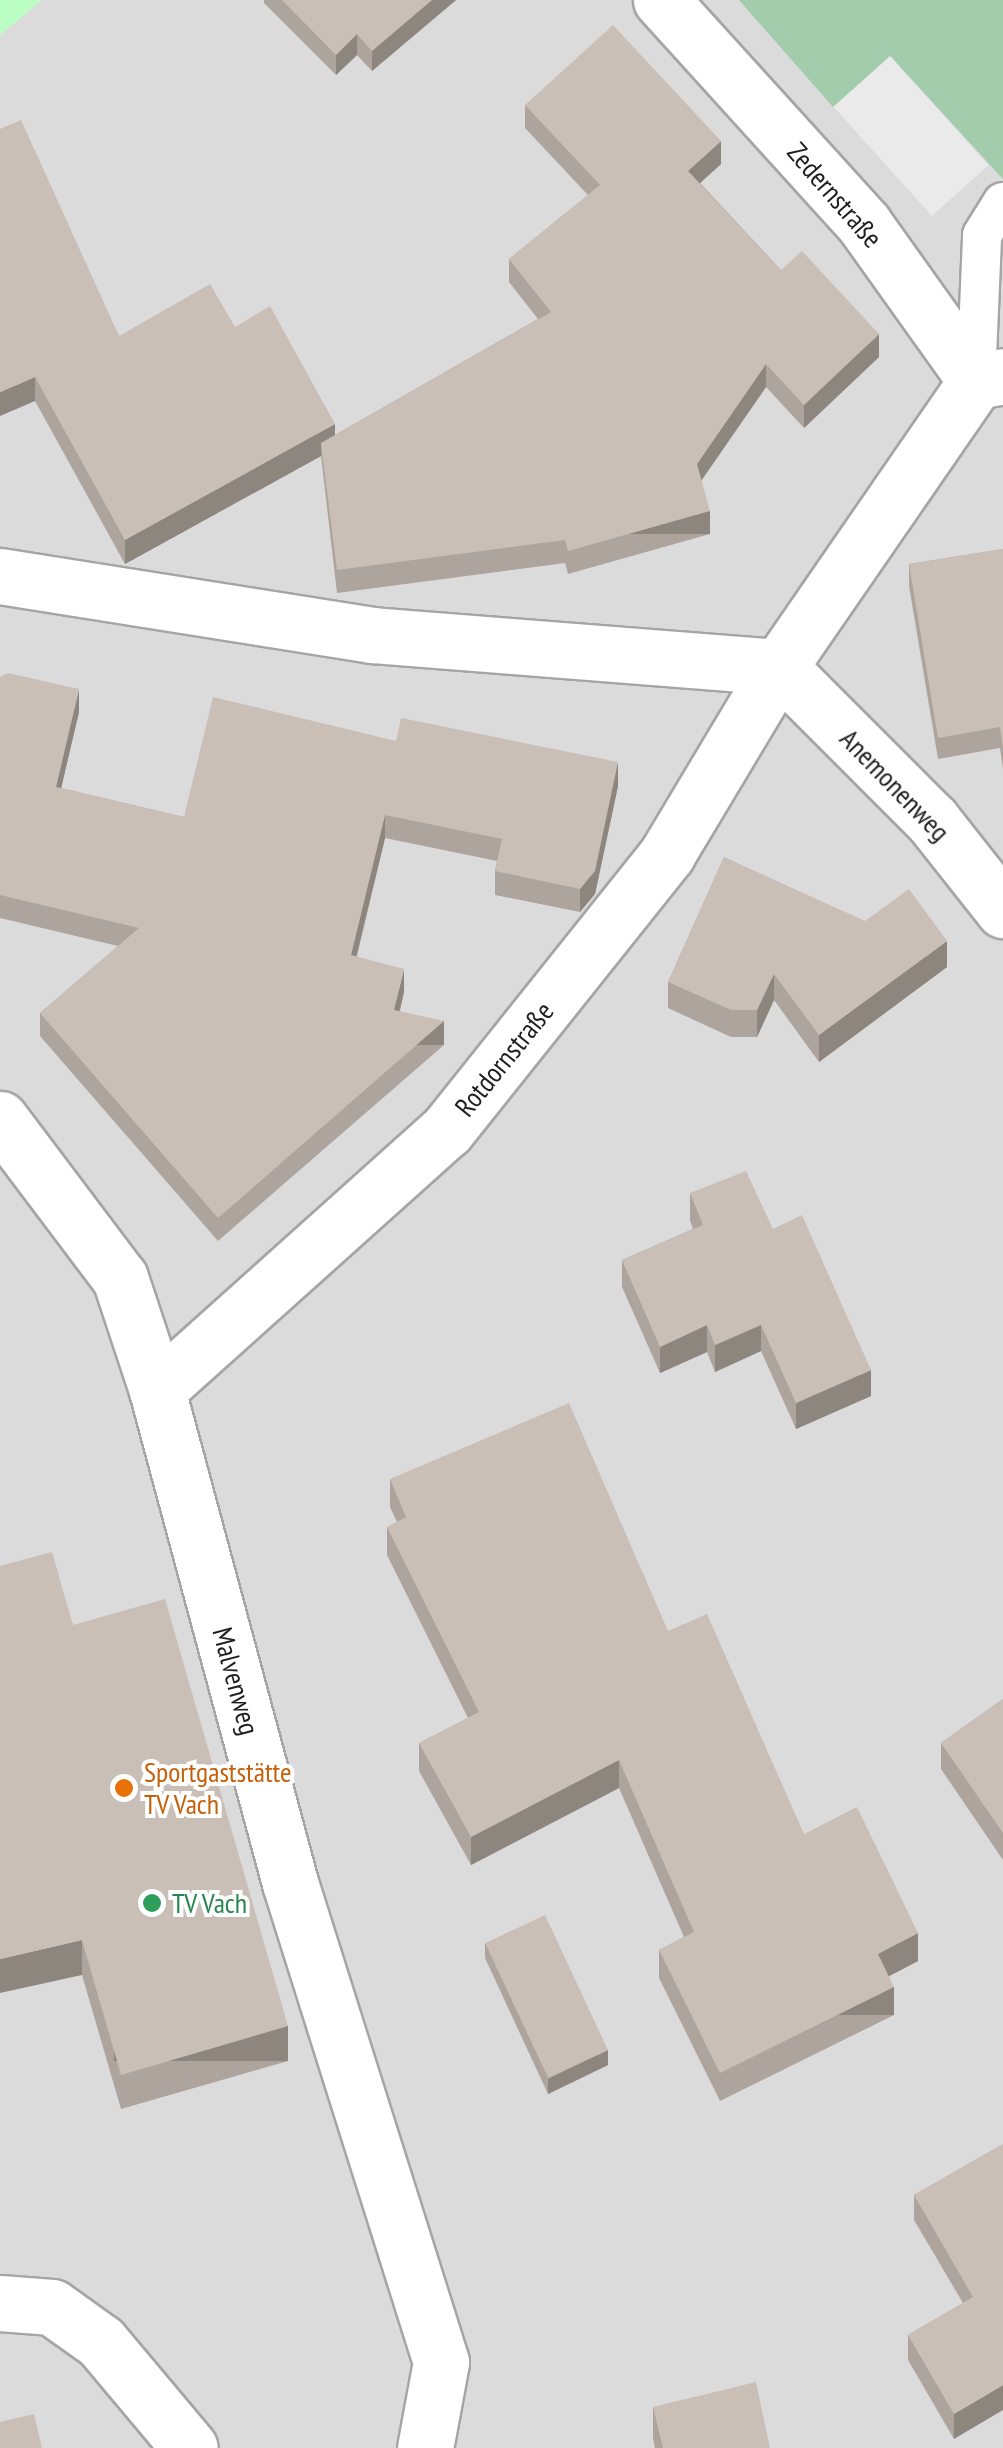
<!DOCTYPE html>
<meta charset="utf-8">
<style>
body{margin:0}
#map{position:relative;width:1003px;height:2448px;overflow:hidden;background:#f0ede3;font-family:"PT Sans Narrow",sans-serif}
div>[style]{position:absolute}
.residential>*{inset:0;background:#dcdbdb;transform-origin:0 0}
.cemetery>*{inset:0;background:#a2ccab}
.park>*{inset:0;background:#bcffc5}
.parking>*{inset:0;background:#eaeaea;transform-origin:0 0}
.roads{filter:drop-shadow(2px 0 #a5a5a5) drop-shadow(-2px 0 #a5a5a5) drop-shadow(0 2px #a5a5a5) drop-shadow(0 -2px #a5a5a5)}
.service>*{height:38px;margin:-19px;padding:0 19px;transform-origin:19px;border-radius:19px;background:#fff}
.minor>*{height:55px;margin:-27.5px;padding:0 27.5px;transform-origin:27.5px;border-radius:27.5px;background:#fff}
.wall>*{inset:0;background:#ada49d}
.shaded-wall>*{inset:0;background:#8d867f;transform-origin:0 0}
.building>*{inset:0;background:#c9bfb6;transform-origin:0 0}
.dots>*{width:28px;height:28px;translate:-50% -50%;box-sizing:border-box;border:5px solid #fff;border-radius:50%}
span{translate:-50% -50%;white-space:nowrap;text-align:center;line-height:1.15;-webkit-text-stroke:8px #fff;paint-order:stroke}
.street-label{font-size:28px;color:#1e1e1e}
.food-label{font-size:28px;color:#c56008}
.left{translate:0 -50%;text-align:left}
.leisure-label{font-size:28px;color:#27864d}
</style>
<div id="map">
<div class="residential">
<div style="left:0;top:0;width:1003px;height:2448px"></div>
</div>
<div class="cemetery">
<div style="clip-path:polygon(739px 0,1003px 0,1003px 179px,891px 57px,833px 107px)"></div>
</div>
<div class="park">
<div style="clip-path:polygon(0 0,42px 0,0 35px)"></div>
</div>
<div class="parking">
<div style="left:890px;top:56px;width:147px;height:76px;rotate:48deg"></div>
</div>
<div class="roads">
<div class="service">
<div style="left:976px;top:381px;width:146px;rotate:-87.6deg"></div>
<div style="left:982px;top:235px;width:39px;rotate:-58deg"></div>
</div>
<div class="minor">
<div style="left:661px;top:0;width:302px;rotate:47.8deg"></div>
<div style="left:864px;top:224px;width:193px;rotate:54.5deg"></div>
<div style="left:976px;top:381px;width:27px;rotate:-10deg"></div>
<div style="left:0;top:576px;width:377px;rotate:9deg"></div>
<div style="left:372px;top:635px;width:408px;rotate:4.5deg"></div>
<div style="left:779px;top:667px;width:216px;rotate:45deg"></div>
<div style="left:932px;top:820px;width:115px;rotate:51.7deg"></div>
<div style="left:0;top:1119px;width:199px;rotate:53deg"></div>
<div style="left:120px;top:1278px;width:118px;rotate:71.7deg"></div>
<div style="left:157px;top:1390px;width:511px;rotate:74.9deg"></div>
<div style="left:290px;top:1883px;width:502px;rotate:72.5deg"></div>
<div style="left:441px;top:2362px;width:87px;rotate:100.5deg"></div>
<div style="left:157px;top:1390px;width:389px;rotate:-41.9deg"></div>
<div style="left:447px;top:1130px;width:353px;rotate:-51.4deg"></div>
<div style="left:667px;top:854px;width:218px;rotate:-59.1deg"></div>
<div style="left:779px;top:667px;width:347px;rotate:-55.4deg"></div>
<div style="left:0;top:2303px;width:52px;rotate:4.4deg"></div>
<div style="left:52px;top:2307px;width:60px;rotate:35.5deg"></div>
<div style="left:101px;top:2342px;width:138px;rotate:50deg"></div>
</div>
</div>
<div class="wall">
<div style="clip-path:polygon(264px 0,456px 0,372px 71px,357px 55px,336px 75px,264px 3px)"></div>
<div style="clip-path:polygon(525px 105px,721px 164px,700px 183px,781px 270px,879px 357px,804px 428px,766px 387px,701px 480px,710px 534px,568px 574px,565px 563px,337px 593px,321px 456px,125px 564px,35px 401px,0 129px,119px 336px,235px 327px,335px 435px,538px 319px,509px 282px,509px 259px,588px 195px,525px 128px)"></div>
<div style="clip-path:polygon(1003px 549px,1003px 769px,1000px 748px,938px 759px,909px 586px,909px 564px)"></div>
<div style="clip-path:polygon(0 677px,79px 712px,61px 788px,184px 817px,396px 741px,618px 786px,595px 894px,580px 912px,495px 895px,495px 871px,497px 861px,385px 838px,357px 956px,404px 992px,400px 1011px,444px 1045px,218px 1241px,40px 1036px,40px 1013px,118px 946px,0 918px)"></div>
<div style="clip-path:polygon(724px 857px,947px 967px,819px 1062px,774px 1000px,757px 1037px,731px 1037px,668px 1008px,668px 982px)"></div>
<div style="clip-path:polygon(690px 1193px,773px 1229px,871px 1396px,796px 1429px,761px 1351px,715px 1372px,707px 1352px,660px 1373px,622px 1287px,622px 1260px,693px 1229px,690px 1220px)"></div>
<div style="clip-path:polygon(390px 1479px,668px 1631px,804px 1834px,918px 1961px,889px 1976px,894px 2015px,720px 2101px,659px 1978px,659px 1950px,684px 1937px,619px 1788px,471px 1865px,419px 1771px,419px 1743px,468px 1718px,387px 1555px,387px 1527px,397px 1522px,390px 1507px)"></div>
<div style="clip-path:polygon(73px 1625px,288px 2061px,121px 2109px,82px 1975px)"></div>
<div style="clip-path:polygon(1003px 1699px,1003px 1860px,941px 1769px,941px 1743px)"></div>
<div style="clip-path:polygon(485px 1943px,608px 2065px,548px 2094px,485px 1958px)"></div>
<div style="clip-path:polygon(1003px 2144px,954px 2439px,908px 2360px,908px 2335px,963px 2303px,914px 2220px,914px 2195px)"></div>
<div style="clip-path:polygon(653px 2407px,770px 2448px,655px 2448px,653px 2438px)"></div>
</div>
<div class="shaded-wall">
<div style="clip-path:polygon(432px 0,456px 0,372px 71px,372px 51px)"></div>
<div style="clip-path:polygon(357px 34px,357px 55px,336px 75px,336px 55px)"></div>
<div style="clip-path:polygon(721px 141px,721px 164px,688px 194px,688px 171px)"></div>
<div style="clip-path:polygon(879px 334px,879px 357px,804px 428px,804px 405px)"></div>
<div style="clip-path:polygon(766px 364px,766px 387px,697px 487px,697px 464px)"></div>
<div style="clip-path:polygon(35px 377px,35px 401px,0 416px,0 392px)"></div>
<div style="clip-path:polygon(335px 424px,335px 448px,321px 443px,321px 456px,125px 564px,125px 540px)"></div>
<div style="left:710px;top:511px;width:23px;height:148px;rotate:90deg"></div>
<div style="clip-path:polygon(79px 689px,79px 712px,56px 810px,56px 787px)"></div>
<div style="clip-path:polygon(618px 762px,618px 786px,595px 894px,580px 912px,580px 889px)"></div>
<div style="clip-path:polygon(385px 815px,385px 838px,351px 978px,351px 955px)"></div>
<div style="clip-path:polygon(947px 941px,947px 967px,819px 1062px,819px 1035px)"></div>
<div style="clip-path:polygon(404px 969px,404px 992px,394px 1033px,394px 1010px)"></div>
<div style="clip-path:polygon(774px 974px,774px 1000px,757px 1037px,757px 1010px)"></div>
<div style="left:444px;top:1021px;width:24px;height:300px;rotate:90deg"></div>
<div style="clip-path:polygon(707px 1325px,707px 1352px,660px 1373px,660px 1347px)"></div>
<div style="clip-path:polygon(761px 1325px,761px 1351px,715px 1372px,715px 1345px)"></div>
<div style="clip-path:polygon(871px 1370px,871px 1396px,796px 1429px,796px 1403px)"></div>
<div style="clip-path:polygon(619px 1760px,619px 1788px,471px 1865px,471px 1837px)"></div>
<div style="clip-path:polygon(918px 1933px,918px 1961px,878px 1982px,878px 1954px)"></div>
<div style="clip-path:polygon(82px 1940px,82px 1975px,0 1993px,0 1959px)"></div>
<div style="left:894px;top:1987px;width:28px;height:194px;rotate:90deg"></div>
<div style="left:288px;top:2026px;width:35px;height:174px;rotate:90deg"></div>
<div style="clip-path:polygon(608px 2050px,608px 2065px,548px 2094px,548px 2079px)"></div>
<div style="clip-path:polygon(1003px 2385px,1003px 2410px,954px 2439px,954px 2414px)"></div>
</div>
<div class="building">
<div style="clip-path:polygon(282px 0,432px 0,372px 51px,357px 34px,336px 55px)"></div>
<div style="clip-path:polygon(613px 25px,721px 141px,688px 171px,781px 270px,802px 251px,879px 334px,804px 405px,766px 364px,697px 464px,710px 511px,568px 551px,565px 540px,337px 570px,321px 443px,551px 312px,509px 259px,600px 185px,525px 105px)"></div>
<div style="clip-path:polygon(21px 120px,119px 336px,210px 284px,235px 327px,270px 306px,335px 424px,125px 540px,35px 377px,0 392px,0 129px)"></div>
<div style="clip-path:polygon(1003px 549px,1003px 748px,1000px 727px,938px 738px,909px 564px)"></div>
<div style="clip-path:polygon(8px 673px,79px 689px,56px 787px,184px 817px,213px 697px,396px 741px,401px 718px,618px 762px,595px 871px,580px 889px,495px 871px,502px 839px,385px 815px,351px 955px,404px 969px,394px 1010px,444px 1021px,218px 1218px,40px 1013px,139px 928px,0 895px,0 677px)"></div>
<div style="clip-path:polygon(724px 857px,865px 921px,909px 889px,947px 941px,819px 1035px,774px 974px,757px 1010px,731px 1010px,668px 982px)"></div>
<div style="clip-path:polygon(746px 1171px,773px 1229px,802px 1215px,871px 1370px,796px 1403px,761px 1325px,715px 1345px,707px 1325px,660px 1347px,622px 1260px,703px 1225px,690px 1193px)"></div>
<div style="clip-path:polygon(569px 1403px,668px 1631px,707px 1614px,804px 1834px,857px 1807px,918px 1933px,878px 1954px,894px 1987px,720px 2073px,659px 1950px,694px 1932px,619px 1760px,471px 1837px,419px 1743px,479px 1712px,387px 1527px,406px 1517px,390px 1479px)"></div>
<div style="clip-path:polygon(52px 1552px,73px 1625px,165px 1599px,288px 2026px,121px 2075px,82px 1940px,0 1959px,0 1566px)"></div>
<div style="clip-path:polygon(1003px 1699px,1003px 1833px,941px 1743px)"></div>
<div style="left:545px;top:1915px;width:149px;height:66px;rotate:65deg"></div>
<div style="clip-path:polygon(1003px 2144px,1003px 2385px,954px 2414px,908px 2335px,973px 2297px,914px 2195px)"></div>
<div style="clip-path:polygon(756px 2382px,770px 2448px,663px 2448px,653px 2407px)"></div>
<div style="clip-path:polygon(34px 2414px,42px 2448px,0 2448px,0 2422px)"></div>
</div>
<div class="dots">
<div style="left:124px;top:1788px;background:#e8710a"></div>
<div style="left:152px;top:1903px;background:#2e9e5b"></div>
</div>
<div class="street-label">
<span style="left:835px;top:195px;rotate:49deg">Zedernstraße</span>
<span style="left:895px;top:785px;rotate:46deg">Anemonenweg</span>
<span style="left:504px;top:1059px;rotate:-51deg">Rotdornstraße</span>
<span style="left:236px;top:1681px;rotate:75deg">Malvenweg</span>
</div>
<div class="food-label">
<span class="left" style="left:144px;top:1788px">Sportgaststätte<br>TV Vach</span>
</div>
<div class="leisure-label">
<span class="left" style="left:172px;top:1903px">TV Vach</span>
</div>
</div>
